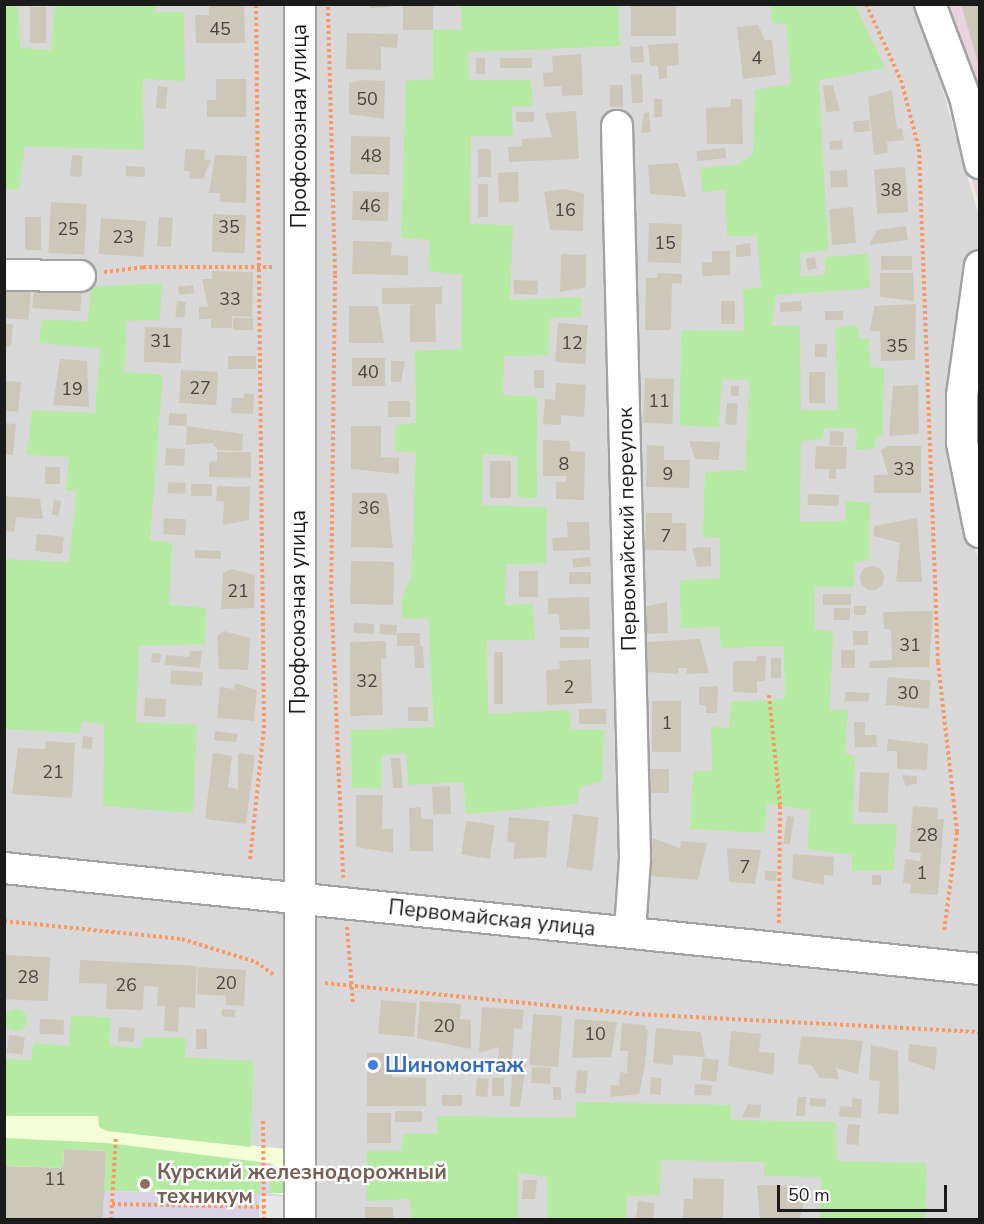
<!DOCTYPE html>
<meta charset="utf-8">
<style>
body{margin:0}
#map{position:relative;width:984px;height:1224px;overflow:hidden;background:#edece0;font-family:"Nunito Sans",sans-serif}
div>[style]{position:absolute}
.residential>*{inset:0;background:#d9d8d8}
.industrial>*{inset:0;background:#e7d2de}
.education>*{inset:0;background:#f5ffd7}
.grass>*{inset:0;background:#b5eaa3}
.round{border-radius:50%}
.parking>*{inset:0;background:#e7e7e7;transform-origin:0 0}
.plaza>*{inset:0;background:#d8d4e3}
.building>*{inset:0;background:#cdc7ba;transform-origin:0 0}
.path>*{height:4px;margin-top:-2px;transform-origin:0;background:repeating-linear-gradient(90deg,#fd9761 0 3px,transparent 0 6px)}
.roads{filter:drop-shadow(2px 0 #a2a2a2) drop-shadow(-2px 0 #a2a2a2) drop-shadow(0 2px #a2a2a2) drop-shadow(0 -2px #a2a2a2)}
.minor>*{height:30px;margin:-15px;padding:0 15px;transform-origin:15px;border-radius:15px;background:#fff}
.dots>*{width:16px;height:16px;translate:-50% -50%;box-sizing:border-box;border:3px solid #fff;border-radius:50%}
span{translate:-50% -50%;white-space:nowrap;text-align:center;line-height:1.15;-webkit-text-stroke:4.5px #fff;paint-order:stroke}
.number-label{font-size:18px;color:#484643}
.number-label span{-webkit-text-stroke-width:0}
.street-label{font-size:21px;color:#1b1b1b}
.shop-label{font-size:21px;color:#366cbe;font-weight:700}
.left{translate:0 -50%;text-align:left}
.education-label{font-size:21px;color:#785e54;font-weight:700}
.frame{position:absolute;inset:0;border:6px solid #1b1b1b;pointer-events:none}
.scale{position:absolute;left:777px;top:1185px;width:170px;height:27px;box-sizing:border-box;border:3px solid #1b1b1b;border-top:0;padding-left:8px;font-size:18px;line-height:21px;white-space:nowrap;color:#1b1b1b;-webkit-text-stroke:4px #fff;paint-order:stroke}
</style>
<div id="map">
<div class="residential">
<div style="clip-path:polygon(4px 5px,918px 5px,979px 216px,975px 548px,980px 564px,979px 1219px,287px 1219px,285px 1149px,107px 1131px,99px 1127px,98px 1116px,5px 1116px)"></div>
</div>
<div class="industrial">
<div style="clip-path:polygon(918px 5px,979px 5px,979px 216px,979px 204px)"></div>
</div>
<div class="education">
<div style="clip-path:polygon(5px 1116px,98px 1116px,107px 1131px,285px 1149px,286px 1219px,5px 1220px)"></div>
</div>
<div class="grass">
<div style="clip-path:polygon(155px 5px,155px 12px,184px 12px,185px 81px,143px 79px,144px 150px,25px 146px,19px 190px,5px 189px,5px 6px,19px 7px,20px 48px,51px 50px,55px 6px)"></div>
<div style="clip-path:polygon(461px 5px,618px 5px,620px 46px,468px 52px,469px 80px,531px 80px,533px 106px,512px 106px,513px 136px,471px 136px,470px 224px,513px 225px,510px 300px,582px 297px,581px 317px,550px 318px,548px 355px,504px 356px,503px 395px,537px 397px,537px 498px,517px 497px,517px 456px,483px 454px,482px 505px,547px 507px,546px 563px,506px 564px,505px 605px,533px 604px,535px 640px,487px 640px,488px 714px,569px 710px,571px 729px,604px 730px,602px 781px,580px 787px,577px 804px,466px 814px,464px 782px,408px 785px,406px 753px,382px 755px,381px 789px,352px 788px,351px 730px,434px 727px,428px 619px,402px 618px,402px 597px,411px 577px,416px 453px,395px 451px,395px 425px,416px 423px,415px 351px,461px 349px,462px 275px,428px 271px,429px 240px,401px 238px,406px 81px,433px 79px,433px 30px,461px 30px)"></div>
<div style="clip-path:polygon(770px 5px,855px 5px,885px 68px,819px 80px,828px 250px,800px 253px,801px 276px,825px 275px,825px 257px,868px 254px,870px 288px,776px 295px,772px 326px,800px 326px,801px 410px,838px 410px,835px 328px,857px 325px,859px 338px,869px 338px,871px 367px,884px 368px,883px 435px,876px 437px,875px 448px,856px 450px,857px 428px,824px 428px,823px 439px,801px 441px,800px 522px,845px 521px,845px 501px,870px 503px,869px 560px,855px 562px,854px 587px,815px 587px,815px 629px,833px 632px,830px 710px,848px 710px,845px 753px,855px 756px,853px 824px,897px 824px,894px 870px,852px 871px,852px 855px,808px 849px,809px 810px,767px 804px,764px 833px,690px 829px,693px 771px,712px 771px,711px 727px,729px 728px,731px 702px,785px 699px,784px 646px,721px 648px,719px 627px,681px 628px,680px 580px,720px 578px,720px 538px,703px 537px,705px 472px,745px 470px,749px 380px,722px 379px,719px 427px,680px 425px,681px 330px,744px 331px,743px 289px,761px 288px,757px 236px,727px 236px,725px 190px,702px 192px,700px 168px,736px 165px,753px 155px,755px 90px,791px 84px,786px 24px,772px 23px)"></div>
<div style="clip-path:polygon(162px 283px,160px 320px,127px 321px,124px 372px,163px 375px,150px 540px,172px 543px,169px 605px,206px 608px,205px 644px,139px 646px,136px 722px,197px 725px,193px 813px,103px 806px,104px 724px,82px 721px,80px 733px,5px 729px,5px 559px,69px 562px,76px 491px,66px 491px,69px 457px,26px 455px,32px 410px,95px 413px,100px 348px,39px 343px,42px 320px,88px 321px,91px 287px)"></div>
<div class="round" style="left:5px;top:1009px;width:22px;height:22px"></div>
<div style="clip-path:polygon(71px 1016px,111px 1017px,109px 1046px,142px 1048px,143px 1037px,186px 1038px,185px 1057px,253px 1061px,251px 1147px,107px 1131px,99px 1127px,98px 1116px,5px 1116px,5px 1059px,31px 1060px,34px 1043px,69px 1046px)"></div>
<div style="clip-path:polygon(577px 1102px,731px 1105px,731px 1120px,836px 1122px,837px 1161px,927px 1163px,925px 1219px,820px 1219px,821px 1177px,764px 1176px,764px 1162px,661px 1160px,660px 1195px,627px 1196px,626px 1219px,547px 1219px,547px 1177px,518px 1173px,518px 1219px,411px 1219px,410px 1199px,366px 1201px,367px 1151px,401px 1151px,403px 1134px,437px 1134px,437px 1116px,575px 1118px)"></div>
<div style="clip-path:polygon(5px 1138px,108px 1143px,260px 1162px,260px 1193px,104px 1191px,106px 1151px,64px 1149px,63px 1168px,5px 1166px)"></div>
<div style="clip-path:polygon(270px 1163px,283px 1172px,287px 1193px,269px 1193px)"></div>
</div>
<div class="parking">
<div style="left:260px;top:1195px;width:38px;height:25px;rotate:2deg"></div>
</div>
<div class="plaza">
<div style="clip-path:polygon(260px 1162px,270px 1163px,269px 1193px,287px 1196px,260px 1196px,259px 1218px,103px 1220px,104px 1191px,260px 1193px)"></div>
</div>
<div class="building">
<div style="left:631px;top:4px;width:45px;height:32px"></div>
<div style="clip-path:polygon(961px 4px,980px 4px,980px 66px,979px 66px)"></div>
<div style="clip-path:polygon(209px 5px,244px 5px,245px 43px,196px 43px,195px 15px,209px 15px)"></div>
<div style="clip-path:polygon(370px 5px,391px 5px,391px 7px,370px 8px)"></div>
<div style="left:403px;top:5px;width:30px;height:25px"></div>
<div style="left:30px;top:7px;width:16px;height:36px"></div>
<div style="clip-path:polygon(758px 25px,765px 40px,772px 40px,776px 75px,743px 79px,737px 27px)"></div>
<div style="clip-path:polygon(347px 33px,398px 34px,397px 48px,381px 47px,381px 70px,346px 69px)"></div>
<div style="clip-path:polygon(678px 43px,679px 65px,667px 66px,667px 78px,659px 79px,658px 66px,650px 66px,648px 45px)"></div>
<div style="left:643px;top:46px;width:16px;height:13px;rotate:86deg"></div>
<div style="clip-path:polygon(581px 54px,583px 95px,562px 96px,561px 86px,544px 87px,543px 73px,553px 72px,552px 56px)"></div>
<div style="left:476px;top:58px;width:9px;height:16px"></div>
<div style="left:500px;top:58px;width:32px;height:10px"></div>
<div style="left:642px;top:74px;width:29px;height:11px;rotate:88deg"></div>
<div style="clip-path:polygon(216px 79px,246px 79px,246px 117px,207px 117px,207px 100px,216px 100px)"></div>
<div style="clip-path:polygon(364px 80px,385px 81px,384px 119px,349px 114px,349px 83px)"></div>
<div style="left:623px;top:85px;width:22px;height:13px;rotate:90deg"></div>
<div style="clip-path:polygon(833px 85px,840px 111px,826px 112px,823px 86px)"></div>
<div style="left:158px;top:86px;width:10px;height:22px;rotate:6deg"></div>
<div style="clip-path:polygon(892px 90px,897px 129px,902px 128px,904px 140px,887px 142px,888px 153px,874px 155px,868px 97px)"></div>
<div style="left:654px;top:99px;width:8px;height:18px"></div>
<div style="clip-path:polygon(731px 99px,742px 99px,743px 144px,707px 144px,706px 108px,731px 107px)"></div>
<div style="clip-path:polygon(576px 111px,579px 159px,509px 162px,508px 147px,522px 146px,522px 139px,552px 137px,545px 113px)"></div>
<div style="left:534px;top:112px;width:10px;height:18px;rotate:90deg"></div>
<div style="clip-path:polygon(649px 112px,651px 132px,641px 133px,644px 113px)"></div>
<div style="left:869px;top:120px;width:11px;height:16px;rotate:85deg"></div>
<div style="left:351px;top:136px;width:39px;height:38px;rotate:1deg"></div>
<div style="left:842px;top:140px;width:9px;height:13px;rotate:84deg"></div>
<div style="left:725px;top:148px;width:10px;height:29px;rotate:84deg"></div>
<div style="clip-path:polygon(185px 149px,205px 150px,204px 160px,211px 160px,203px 179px,189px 178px,190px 171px,184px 171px)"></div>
<div style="left:478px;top:149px;width:13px;height:28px"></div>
<div style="left:72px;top:155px;width:11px;height:21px;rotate:5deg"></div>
<div style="clip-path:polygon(215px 155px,247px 156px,246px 203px,220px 202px,220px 193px,209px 193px)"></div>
<div style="clip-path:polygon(678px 163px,686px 197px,650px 194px,648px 165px)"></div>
<div style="left:126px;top:166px;width:19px;height:10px;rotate:3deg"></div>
<div style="left:905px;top:167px;width:45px;height:31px;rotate:86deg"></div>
<div style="left:847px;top:170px;width:17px;height:17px;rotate:87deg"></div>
<div style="left:518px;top:172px;width:30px;height:20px;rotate:88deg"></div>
<div style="left:478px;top:184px;width:10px;height:33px"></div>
<div style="clip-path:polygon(564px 189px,584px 193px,583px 231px,550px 230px,544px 192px)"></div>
<div style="left:353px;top:191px;width:36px;height:29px;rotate:2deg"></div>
<div style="left:51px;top:202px;width:36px;height:51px;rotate:3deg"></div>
<div style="left:853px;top:207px;width:36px;height:24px;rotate:85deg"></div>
<div style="left:213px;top:214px;width:33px;height:38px;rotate:2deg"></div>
<div style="left:25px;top:217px;width:16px;height:33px"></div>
<div style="left:159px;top:217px;width:14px;height:29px;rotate:4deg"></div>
<div style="left:101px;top:218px;width:45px;height:36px;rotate:4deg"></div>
<div style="left:649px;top:223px;width:33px;height:39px;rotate:2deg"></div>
<div style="clip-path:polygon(906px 226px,908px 240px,869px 245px,877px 230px)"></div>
<div style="clip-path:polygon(353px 241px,392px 242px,391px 255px,408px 256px,408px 275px,352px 274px)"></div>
<div style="clip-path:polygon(750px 243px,751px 256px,736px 257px,736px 245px)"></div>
<div style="clip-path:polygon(712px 251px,730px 251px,730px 275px,702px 276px,702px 263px,712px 262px)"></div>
<div style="clip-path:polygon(561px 254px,586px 255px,586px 287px,560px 292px)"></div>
<div style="left:912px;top:256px;width:14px;height:31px;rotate:90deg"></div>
<div style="left:815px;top:257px;width:12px;height:9px;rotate:81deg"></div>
<div style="clip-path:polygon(212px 271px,253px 272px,252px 317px,232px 316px,232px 328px,211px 328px,211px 319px,199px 319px,199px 307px,208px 307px,202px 279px,212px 279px)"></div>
<div style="clip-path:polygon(658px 273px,682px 274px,682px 284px,672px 283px,671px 330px,645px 330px,646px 278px,657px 278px)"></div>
<div style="clip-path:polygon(880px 273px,913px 273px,914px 301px,880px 297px)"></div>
<div style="left:514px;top:280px;width:24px;height:14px;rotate:2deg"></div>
<div style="left:34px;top:284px;width:48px;height:24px;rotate:4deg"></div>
<div style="left:4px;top:285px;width:27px;height:33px;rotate:4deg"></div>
<div style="left:193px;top:285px;width:8px;height:15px;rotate:83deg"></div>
<div style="clip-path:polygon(442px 287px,442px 304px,435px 304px,436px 342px,410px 342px,410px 305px,416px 304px,382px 304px,382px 288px)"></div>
<div style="left:177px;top:301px;width:9px;height:16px;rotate:6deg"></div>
<div style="left:721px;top:301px;width:14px;height:23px"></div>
<div style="clip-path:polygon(801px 301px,802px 311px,780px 312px,780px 303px)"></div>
<div style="clip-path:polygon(916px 304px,915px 360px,881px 361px,880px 331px,870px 331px,874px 306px)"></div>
<div style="clip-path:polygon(349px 306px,378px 306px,384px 343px,349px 343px)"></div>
<div style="left:825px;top:311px;width:18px;height:9px"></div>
<div style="left:233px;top:318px;width:20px;height:12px"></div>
<div style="left:558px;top:323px;width:30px;height:39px;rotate:4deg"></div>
<div style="clip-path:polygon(4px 324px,13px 324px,11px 347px,4px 347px)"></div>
<div style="left:145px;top:327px;width:37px;height:35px;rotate:2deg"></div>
<div style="left:815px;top:344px;width:12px;height:13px"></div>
<div style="left:228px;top:356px;width:28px;height:13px"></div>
<div style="left:352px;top:358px;width:33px;height:28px"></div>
<div style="clip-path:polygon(60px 359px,87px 361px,89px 407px,53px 405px)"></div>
<div style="clip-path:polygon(391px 361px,405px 361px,401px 382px,391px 382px)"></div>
<div style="left:181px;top:370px;width:37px;height:33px;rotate:3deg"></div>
<div style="left:534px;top:370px;width:10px;height:18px"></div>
<div style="left:809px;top:372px;width:16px;height:31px"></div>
<div style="left:645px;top:378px;width:29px;height:45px;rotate:2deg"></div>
<div style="clip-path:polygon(4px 381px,21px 382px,18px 412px,4px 411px)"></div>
<div style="clip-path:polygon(556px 383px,586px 385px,584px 417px,561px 415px,561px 425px,543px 424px,545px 399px,555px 400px)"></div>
<div style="clip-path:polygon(918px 385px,919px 434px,889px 436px,893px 386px)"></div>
<div style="left:731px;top:386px;width:8px;height:10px"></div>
<div style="clip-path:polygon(244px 393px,254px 394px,253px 414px,231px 413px,232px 398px,244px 398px)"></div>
<div style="left:388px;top:401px;width:22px;height:16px"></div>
<div style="left:727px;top:403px;width:11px;height:21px;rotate:5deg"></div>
<div style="left:169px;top:413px;width:18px;height:12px;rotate:3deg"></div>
<div style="clip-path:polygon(4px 423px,16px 424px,13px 455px,4px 455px)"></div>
<div style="clip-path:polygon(187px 426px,243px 434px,242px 451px,218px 450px,212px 443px,186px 445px)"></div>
<div style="clip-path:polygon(351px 426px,381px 426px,381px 457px,399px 458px,399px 474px,351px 469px)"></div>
<div style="left:830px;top:431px;width:14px;height:14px;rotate:4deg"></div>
<div style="clip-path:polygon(543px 440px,570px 441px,570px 451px,585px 452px,584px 500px,556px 499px,556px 482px,566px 482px,566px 476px,543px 476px)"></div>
<div style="clip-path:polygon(689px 441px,720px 442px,719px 460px,695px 459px)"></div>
<div style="clip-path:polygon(647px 445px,664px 446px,664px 460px,690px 460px,689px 488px,646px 487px)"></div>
<div style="clip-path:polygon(816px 446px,847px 447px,846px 469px,836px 469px,836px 479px,829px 479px,829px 469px,815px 469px)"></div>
<div style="clip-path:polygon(889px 446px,921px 446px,921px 493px,874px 493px,874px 475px,888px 475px,881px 450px)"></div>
<div style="left:166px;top:448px;width:19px;height:17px;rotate:3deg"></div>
<div style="clip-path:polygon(217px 452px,251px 452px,251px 478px,209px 477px,209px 462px,217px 461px)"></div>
<div style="left:490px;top:461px;width:21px;height:37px"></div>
<div style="left:45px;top:467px;width:15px;height:17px"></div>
<div style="left:168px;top:482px;width:18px;height:11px;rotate:3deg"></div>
<div style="left:191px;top:484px;width:21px;height:12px"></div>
<div style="clip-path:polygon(217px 486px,250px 487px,249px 520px,223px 525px,224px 502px,216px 501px)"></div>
<div style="clip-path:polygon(352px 493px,387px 493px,393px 548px,351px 547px)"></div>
<div style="left:808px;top:494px;width:31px;height:11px;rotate:2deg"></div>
<div style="clip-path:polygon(4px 496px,40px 499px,43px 519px,16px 517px,14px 532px,4px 531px)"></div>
<div style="left:54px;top:500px;width:7px;height:15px;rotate:8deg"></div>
<div style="clip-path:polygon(646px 513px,672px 513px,672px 523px,686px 523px,686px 551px,645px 550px)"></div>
<div style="left:164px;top:518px;width:22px;height:16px;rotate:3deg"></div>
<div style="clip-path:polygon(917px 518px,922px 582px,896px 582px,900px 543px,874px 536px,874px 526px)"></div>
<div style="clip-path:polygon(567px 522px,589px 522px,590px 550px,553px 551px,552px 538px,568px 537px)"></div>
<div style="left:37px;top:534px;width:27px;height:17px;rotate:6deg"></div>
<div style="clip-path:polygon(711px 547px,711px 566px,697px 567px,692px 548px)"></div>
<div style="left:195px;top:550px;width:26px;height:8px;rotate:2deg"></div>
<div style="left:590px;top:557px;width:9px;height:18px;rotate:84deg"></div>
<div style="left:351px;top:561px;width:43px;height:43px;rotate:1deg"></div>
<div class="round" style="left:860px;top:566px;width:24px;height:24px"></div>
<div style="clip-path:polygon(231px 569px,255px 575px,254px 608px,221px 609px,223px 573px)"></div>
<div style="left:538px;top:571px;width:26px;height:19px;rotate:90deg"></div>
<div style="left:591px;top:572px;width:12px;height:22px;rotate:90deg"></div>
<div style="left:823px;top:594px;width:28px;height:11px"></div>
<div style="clip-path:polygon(589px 597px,590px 629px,560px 630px,559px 614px,548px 614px,548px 598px)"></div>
<div style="clip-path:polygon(667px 602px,668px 633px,643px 634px,643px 607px)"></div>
<div style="left:866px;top:606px;width:9px;height:12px;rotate:90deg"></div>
<div style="left:850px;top:608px;width:12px;height:16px;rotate:90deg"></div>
<div style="clip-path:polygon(933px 611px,929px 667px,869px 668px,869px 661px,892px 660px,891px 629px,884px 629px,883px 612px)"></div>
<div style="left:354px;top:623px;width:20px;height:10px;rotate:3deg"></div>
<div style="left:380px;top:624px;width:17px;height:10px;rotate:3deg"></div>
<div style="clip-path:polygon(224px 631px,250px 638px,248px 670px,219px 669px,217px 636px)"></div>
<div style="left:853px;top:631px;width:15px;height:14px"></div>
<div style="left:397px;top:633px;width:23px;height:13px"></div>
<div style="left:589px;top:637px;width:11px;height:29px;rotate:90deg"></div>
<div style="clip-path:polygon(700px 639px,709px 673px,687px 674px,687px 668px,678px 668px,679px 674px,647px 672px,645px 642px)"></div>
<div style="clip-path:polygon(386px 641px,386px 659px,381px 659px,383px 715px,350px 716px,350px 642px)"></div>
<div style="left:423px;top:646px;width:22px;height:9px;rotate:87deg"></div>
<div style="left:841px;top:650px;width:14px;height:18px"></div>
<div style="clip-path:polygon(190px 651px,202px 651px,200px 668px,165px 665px,166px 655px,189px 657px)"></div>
<div style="left:494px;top:652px;width:9px;height:52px"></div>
<div style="left:152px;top:653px;width:9px;height:9px;rotate:6deg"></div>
<div style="clip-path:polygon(757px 656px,766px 656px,765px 681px,757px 681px,757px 693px,733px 692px,733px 661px,756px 661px)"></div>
<div style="left:771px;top:658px;width:10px;height:20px"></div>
<div style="clip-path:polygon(591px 659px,592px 703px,547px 705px,546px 670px,560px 669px,559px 661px)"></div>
<div style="left:171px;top:670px;width:32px;height:14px;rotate:4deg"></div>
<div style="left:888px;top:677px;width:43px;height:28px;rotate:5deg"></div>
<div style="clip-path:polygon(235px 683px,257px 690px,254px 721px,217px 718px,220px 687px,234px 689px)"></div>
<div style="clip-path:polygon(718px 686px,717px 713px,706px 713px,706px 705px,699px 705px,699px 687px)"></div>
<div style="left:845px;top:692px;width:24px;height:9px;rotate:2deg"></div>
<div style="left:145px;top:698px;width:21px;height:18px;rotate:3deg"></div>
<div style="left:681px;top:701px;width:51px;height:29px;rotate:90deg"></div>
<div style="left:408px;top:707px;width:20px;height:14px"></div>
<div style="left:579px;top:709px;width:27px;height:15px"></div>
<div style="clip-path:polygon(854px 722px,865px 722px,865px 735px,876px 735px,877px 747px,855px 747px)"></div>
<div style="clip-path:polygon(215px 731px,238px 734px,236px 742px,214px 740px)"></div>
<div style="left:83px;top:736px;width:10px;height:12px;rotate:6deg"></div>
<div style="clip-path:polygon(888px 739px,928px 744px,927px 770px,897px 769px,897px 751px,887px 751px)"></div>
<div style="clip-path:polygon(46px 741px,75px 743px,72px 798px,12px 794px,18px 748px,45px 749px)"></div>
<div style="clip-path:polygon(213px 753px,232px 756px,228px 787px,238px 789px,238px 753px,255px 755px,246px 824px,205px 819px)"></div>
<div style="clip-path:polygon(391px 758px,400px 758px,403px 788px,393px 788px)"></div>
<div style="left:650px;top:769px;width:19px;height:24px"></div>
<div style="left:860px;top:772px;width:29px;height:40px;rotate:2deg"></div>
<div style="clip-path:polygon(902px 775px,917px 776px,917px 783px,906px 787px)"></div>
<div style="left:450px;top:786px;width:28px;height:18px;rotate:88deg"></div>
<div style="clip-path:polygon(356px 795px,383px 795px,382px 829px,393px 829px,393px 853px,356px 847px)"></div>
<div style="clip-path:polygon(913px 806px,938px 808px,937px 819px,944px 819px,938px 895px,910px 893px,911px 884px,903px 883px,905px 859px,920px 861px,921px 853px,909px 852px)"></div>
<div style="clip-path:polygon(421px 807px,421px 819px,433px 819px,433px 851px,410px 851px,409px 808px)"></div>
<div style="left:573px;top:814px;width:26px;height:54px;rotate:7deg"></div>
<div style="left:787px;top:816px;width:7px;height:28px;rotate:8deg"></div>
<div style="clip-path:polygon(509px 817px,549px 821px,546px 857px,513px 859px,515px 843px,507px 842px)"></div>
<div style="left:466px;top:821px;width:29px;height:34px;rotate:8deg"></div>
<div style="clip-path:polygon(653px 838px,680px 848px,681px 841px,707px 843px,698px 880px,649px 876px)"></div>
<div style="clip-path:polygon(727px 848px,761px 850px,755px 884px,729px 882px)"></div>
<div style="clip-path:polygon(793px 854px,834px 857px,833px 876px,824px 875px,824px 885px,792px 879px)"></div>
<div style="clip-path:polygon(765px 871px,777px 871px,776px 881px,765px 880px)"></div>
<div style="left:872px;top:875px;width:9px;height:10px"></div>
<div style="left:5px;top:955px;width:45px;height:44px;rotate:3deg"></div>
<div style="clip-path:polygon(80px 960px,197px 966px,195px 1008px,179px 1007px,178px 1032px,164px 1031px,165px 1006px,157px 1006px,158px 987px,144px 986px,143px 1010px,106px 1009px,107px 984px,79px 983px)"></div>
<div style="clip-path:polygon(198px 967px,246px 970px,244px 1006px,226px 1005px,226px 996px,197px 994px)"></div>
<div style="left:381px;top:1000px;width:36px;height:34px;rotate:5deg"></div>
<div style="clip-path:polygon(420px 1001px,461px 1004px,460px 1019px,471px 1020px,471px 1049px,417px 1038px)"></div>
<div style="clip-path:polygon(482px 1007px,524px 1010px,522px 1029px,514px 1028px,512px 1060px,498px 1059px,499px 1047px,479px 1053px)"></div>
<div style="left:222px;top:1009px;width:13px;height:7px;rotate:4deg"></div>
<div style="left:533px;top:1014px;width:29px;height:51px;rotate:4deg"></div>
<div style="left:40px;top:1019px;width:24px;height:15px;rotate:2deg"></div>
<div style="clip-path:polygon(575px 1019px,617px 1022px,611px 1057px,572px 1058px)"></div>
<div style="clip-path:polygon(622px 1023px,644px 1025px,648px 1031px,645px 1065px,639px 1094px,610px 1097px,611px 1085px,619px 1085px,620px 1072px,627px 1073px,628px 1051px,620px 1051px)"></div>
<div style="left:119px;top:1027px;width:16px;height:14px;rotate:4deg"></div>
<div style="clip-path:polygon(656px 1028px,701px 1032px,705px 1057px,673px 1055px,673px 1065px,653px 1063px)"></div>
<div style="left:196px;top:1029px;width:11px;height:20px"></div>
<div style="clip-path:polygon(731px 1031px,761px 1034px,759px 1052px,775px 1053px,773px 1075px,728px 1066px)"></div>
<div style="left:9px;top:1035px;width:16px;height:18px;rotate:7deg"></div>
<div style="clip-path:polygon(801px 1036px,863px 1041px,858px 1074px,836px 1068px,839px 1079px,820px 1078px,811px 1065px,798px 1064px)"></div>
<div style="clip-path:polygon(909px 1044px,937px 1047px,935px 1070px,908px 1061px)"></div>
<div style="clip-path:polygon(871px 1045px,898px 1051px,899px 1115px,878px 1113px,880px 1081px,869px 1080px)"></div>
<div style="clip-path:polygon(367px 1053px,392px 1053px,392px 1077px,426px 1078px,426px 1106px,367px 1106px)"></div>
<div style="left:478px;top:1058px;width:17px;height:14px;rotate:3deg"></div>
<div style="left:703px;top:1058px;width:16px;height:22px;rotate:7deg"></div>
<div style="clip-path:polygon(513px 1064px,526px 1064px,520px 1107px,510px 1106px)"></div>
<div style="left:532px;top:1067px;width:19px;height:16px;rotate:3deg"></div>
<div style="left:577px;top:1070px;width:11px;height:23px;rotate:5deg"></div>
<div style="left:651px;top:1077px;width:11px;height:17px;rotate:5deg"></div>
<div style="left:477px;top:1078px;width:12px;height:18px;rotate:5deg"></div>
<div style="left:492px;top:1078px;width:12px;height:18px"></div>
<div style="left:695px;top:1084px;width:17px;height:11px;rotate:3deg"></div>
<div style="left:553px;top:1087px;width:8px;height:13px"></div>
<div style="left:442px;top:1095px;width:20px;height:11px"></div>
<div style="clip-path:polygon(798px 1097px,806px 1097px,805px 1116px,796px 1116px)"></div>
<div style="left:810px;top:1098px;width:16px;height:8px;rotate:4deg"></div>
<div style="clip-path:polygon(852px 1098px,862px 1099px,861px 1118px,839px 1116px,840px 1106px,852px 1107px)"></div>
<div style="clip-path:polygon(748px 1104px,761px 1105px,760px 1118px,742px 1117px)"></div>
<div style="left:395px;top:1111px;width:27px;height:11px"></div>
<div style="left:367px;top:1113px;width:24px;height:30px"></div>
<div style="left:848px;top:1124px;width:12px;height:20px;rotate:5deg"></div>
<div style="clip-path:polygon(64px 1149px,106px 1151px,103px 1220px,4px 1220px,4px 1166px,63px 1168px)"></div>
<div style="clip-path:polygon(693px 1178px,724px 1179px,723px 1220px,683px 1220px,684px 1199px,693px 1199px)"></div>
<div style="clip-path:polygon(523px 1180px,537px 1180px,535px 1199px,522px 1199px)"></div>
<div style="clip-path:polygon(757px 1185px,807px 1186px,800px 1220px,760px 1220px)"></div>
<div style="left:638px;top:1201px;width:17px;height:19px;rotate:7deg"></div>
<div style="left:365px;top:1207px;width:28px;height:13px"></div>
</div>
<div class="path">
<div style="left:866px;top:4px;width:84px;rotate:65.3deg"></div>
<div style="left:901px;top:80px;width:71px;rotate:75.4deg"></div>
<div style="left:919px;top:149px;width:513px;rotate:87.88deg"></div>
<div style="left:938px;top:662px;width:171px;rotate:83.6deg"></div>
<div style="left:957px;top:832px;width:101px;rotate:97.4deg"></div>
<div style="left:328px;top:7px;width:268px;rotate:88.5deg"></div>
<div style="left:335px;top:275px;width:312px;rotate:90.7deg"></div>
<div style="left:331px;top:587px;width:291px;rotate:87.6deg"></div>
<div style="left:104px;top:272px;width:39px;rotate:-7deg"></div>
<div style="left:143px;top:267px;width:131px"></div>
<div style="left:769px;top:695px;width:112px;rotate:84.3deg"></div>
<div style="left:780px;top:806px;width:117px;rotate:90.5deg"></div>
<div style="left:250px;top:859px;width:132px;rotate:-83.9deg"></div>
<div style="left:264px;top:728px;width:724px;rotate:-90.63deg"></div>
<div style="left:4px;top:921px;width:179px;rotate:5.8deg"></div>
<div style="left:182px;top:939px;width:77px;rotate:17.3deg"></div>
<div style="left:256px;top:962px;width:22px;rotate:36deg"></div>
<div style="left:347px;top:927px;width:77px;rotate:85.5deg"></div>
<div style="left:325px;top:983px;width:313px;rotate:5.7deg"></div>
<div style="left:636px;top:1014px;width:344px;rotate:3deg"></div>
<div style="left:263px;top:1121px;width:99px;rotate:89.4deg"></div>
<div style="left:112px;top:1204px;width:152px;rotate:1.1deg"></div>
<div style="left:111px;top:1220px;width:83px;rotate:-86.6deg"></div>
</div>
<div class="roads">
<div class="minor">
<div style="left:930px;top:4px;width:99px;rotate:69.4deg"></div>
<div style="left:965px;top:97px;width:68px;rotate:77.2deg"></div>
<div style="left:617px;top:126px;width:732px;rotate:88.59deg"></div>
<div style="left:635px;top:858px;width:74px;rotate:93.9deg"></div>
<div style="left:980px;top:266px;width:131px;rotate:97.9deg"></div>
<div style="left:962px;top:396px;width:47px;rotate:90deg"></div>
<div style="left:962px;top:443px;width:91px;rotate:78.6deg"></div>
<div style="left:4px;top:275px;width:76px;rotate:0.8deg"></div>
<div style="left:4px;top:868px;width:981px;rotate:5.91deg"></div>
<div style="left:300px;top:1220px;width:1216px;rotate:-90deg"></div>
</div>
</div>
<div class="dots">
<div style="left:373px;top:1065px;background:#3f7fe0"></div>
<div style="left:145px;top:1184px;background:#8d6e63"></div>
</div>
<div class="number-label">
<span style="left:220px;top:29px">45</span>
<span style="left:757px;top:58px">4</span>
<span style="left:367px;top:99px">50</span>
<span style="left:371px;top:156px">48</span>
<span style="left:891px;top:190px">38</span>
<span style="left:370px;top:206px">46</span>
<span style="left:565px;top:210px">16</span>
<span style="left:229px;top:227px">35</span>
<span style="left:68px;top:229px">25</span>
<span style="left:123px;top:237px">23</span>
<span style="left:665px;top:243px">15</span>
<span style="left:230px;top:299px">33</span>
<span style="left:161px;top:341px">31</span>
<span style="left:572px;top:343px">12</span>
<span style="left:897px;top:346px">35</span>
<span style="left:368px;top:372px">40</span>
<span style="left:200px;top:388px">27</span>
<span style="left:72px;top:389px">19</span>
<span style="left:659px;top:401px">11</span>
<span style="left:564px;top:464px">8</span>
<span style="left:904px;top:469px">33</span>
<span style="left:668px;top:474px">9</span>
<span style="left:369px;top:508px">36</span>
<span style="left:666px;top:536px">7</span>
<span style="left:238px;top:591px">21</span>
<span style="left:910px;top:645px">31</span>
<span style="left:367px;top:681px">32</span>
<span style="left:569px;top:687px">2</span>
<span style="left:908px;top:693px">30</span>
<span style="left:667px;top:723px">1</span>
<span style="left:53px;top:772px">21</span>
<span style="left:927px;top:835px">28</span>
<span style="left:745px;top:867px">7</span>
<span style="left:922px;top:873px">1</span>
<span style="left:28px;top:977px">28</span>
<span style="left:226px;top:983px">20</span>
<span style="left:126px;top:985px">26</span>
<span style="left:444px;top:1026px">20</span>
<span style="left:595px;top:1034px">10</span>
<span style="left:55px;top:1179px">11</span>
</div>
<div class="street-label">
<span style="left:299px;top:126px;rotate:-90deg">Профсоюзная улица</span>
<span style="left:627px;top:529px;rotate:-91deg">Первомайский переулок</span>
<span style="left:298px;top:612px;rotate:-90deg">Профсоюзная улица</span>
<span style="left:492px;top:918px;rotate:6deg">Первомайская улица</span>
</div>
<div class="shop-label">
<span class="left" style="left:385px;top:1065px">Шиномонтаж</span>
</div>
<div class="education-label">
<span class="left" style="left:157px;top:1184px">Курский железнодорожный<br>техникум</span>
</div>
<div class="frame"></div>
<div class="scale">50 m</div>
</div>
